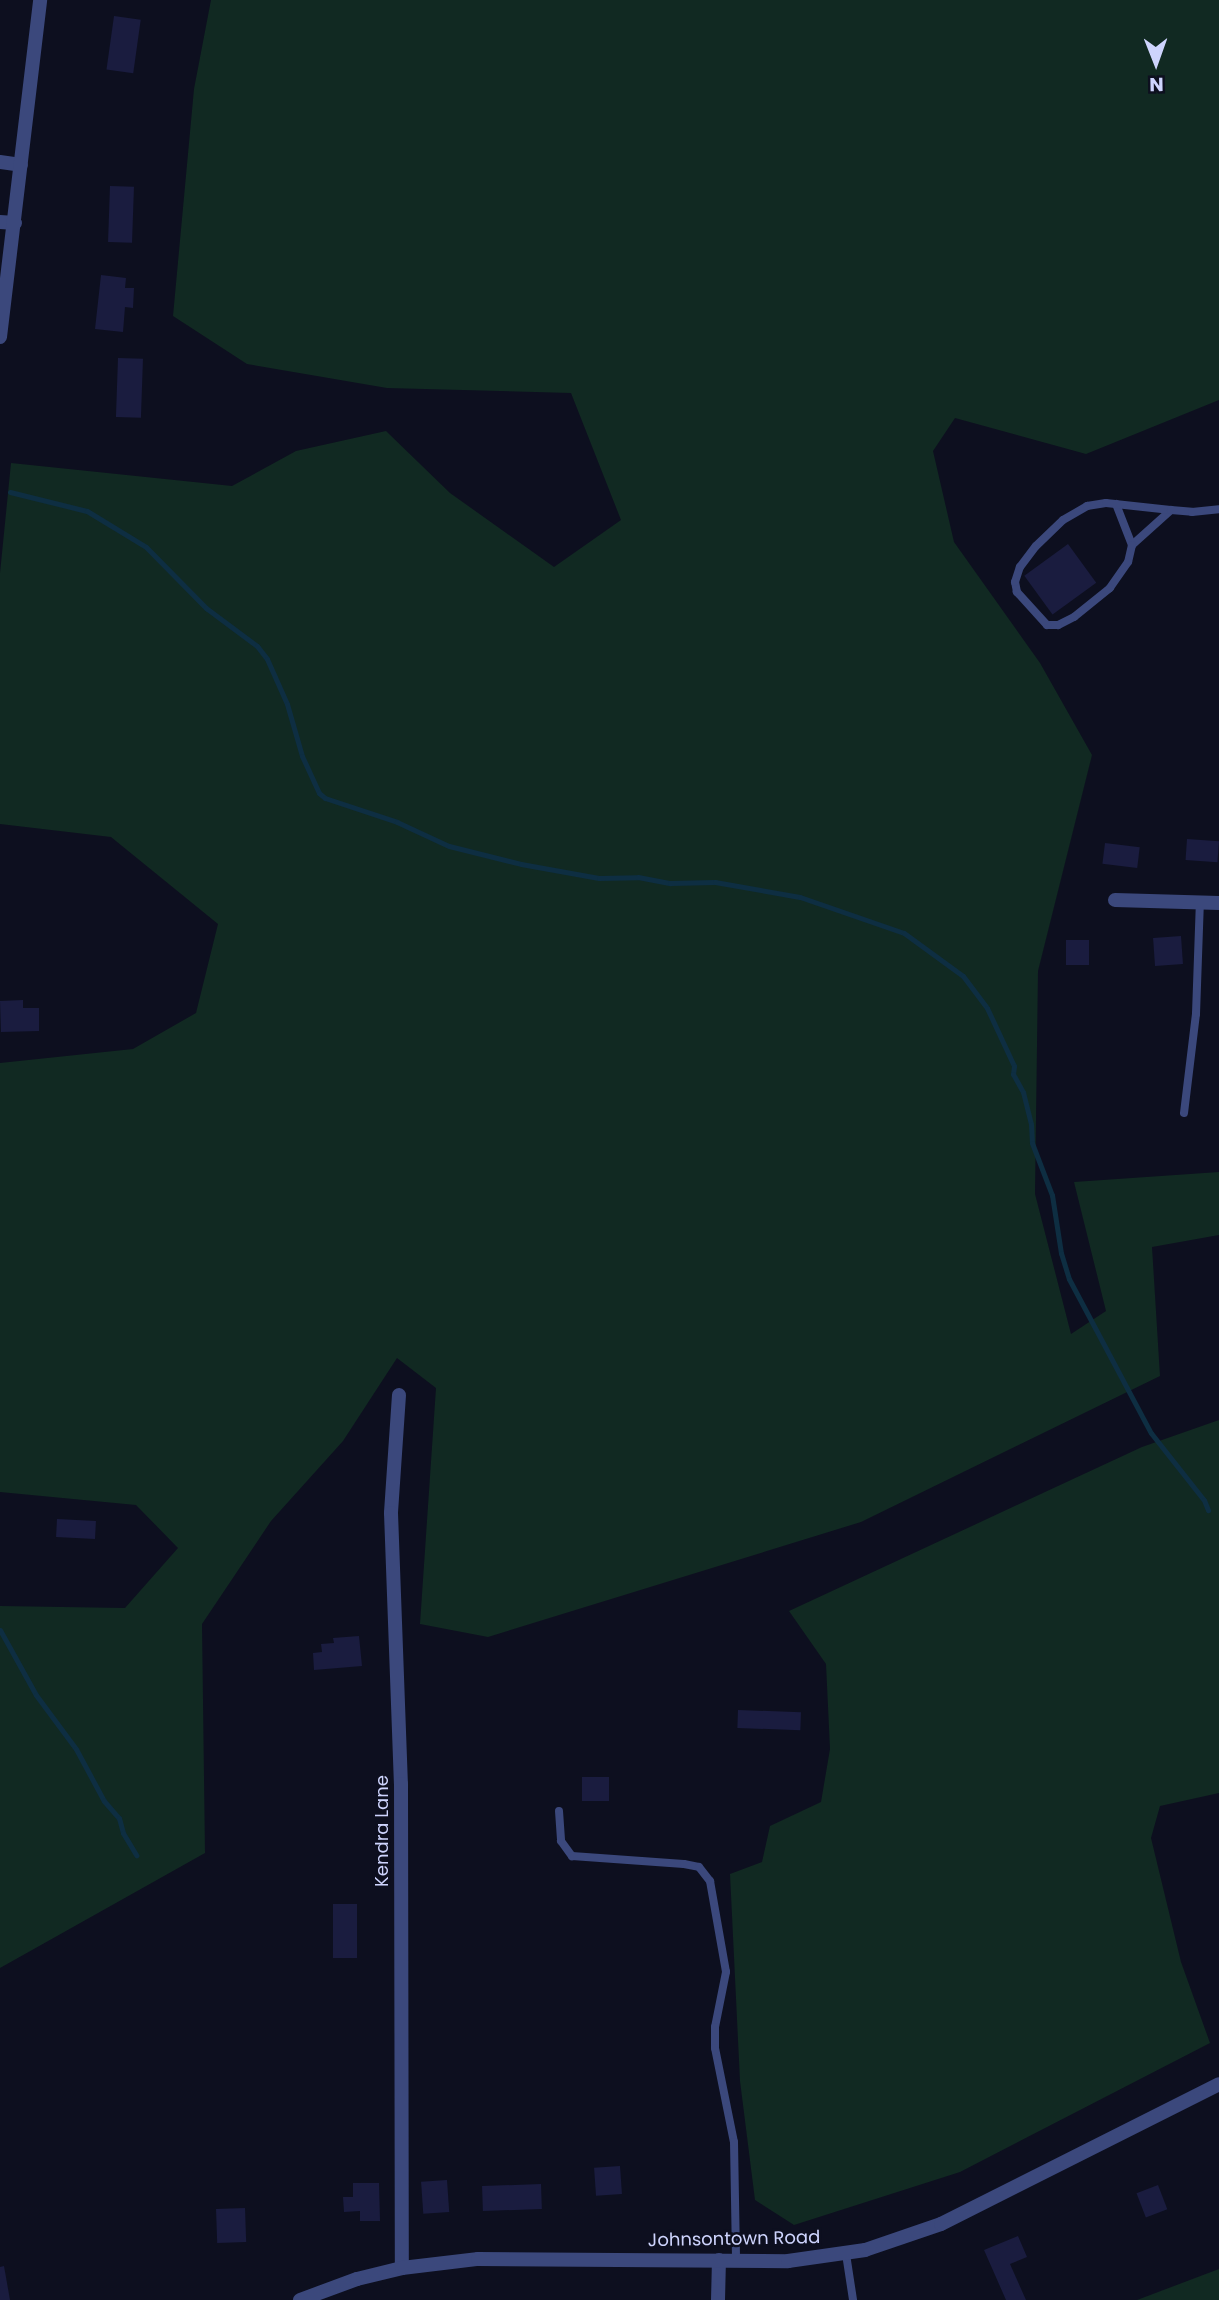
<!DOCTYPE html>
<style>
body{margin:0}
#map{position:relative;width:1219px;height:2300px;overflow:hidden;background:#0d0f1f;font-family:Poppins,sans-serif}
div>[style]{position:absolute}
.green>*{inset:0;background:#112922}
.stream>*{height:5px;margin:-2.5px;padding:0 2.5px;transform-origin:2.5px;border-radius:2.5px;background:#0e2e42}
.building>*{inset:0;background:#1a1c3f;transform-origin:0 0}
.service>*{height:8px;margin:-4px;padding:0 4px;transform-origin:4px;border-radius:4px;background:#3b487c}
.minor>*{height:14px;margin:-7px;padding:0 7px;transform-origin:7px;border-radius:7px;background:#3b487c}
.tertiary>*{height:14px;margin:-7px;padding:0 7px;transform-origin:7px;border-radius:7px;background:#3b487c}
span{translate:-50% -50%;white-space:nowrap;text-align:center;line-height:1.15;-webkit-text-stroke:5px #0d0f1f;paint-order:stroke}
.street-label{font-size:18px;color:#ced4fd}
.north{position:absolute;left:1121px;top:28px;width:70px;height:70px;-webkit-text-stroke:5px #0d0f1f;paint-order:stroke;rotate:179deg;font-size:19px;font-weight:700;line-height:28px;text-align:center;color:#ced4fd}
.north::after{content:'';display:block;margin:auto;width:24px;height:32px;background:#ced4fd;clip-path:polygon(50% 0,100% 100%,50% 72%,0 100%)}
</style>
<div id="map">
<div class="green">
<div style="clip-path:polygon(211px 0,1219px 0,1219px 400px,1086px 454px,955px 418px,933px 451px,954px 542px,1040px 663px,1092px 755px,1038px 971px,1035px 1194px,1071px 1334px,1106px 1311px,1074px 1182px,1219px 1172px,1219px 1235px,1152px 1247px,1160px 1376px,861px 1522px,488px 1637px,420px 1624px,436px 1388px,397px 1358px,343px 1441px,271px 1521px,202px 1624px,205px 1853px,0 1968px,0 1606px,125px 1608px,178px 1548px,136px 1505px,0 1492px,0 1063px,133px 1049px,196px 1013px,218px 924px,111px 837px,0 824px,0 573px,11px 463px,232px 486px,296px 451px,386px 431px,450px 493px,554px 567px,621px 520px,571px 393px,387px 388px,247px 364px,173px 316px,194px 89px)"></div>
<div style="clip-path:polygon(1219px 1420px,1219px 1793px,1160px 1806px,1151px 1838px,1181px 1962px,1210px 2043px,960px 2172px,794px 2225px,755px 2200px,740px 2081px,730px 1874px,762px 1862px,770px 1826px,821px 1802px,830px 1749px,826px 1664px,789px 1611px,1142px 1447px)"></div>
<div style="clip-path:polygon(1219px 2269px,1219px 2300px,1137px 2300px)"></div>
</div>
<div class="stream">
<div style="left:10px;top:492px;width:79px;rotate:13.9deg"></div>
<div style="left:87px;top:511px;width:69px;rotate:31.4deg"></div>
<div style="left:146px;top:547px;width:86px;rotate:45.5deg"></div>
<div style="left:206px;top:608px;width:64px;rotate:36.7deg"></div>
<div style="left:257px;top:646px;width:16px;rotate:52deg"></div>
<div style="left:267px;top:659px;width:49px;rotate:66deg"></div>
<div style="left:287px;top:704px;width:54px;rotate:73.9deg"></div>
<div style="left:302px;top:756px;width:41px;rotate:65.3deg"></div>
<div style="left:319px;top:793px;width:8px;rotate:40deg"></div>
<div style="left:325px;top:798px;width:76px;rotate:18.4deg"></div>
<div style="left:397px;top:822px;width:57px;rotate:24.8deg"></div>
<div style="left:449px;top:846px;width:74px;rotate:14deg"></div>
<div style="left:521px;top:864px;width:79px;rotate:10.2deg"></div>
<div style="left:599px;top:878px;width:39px;rotate:-1deg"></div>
<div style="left:638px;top:877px;width:33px;rotate:11deg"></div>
<div style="left:670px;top:883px;width:45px;rotate:-1.3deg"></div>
<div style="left:715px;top:882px;width:86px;rotate:10deg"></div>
<div style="left:800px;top:897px;width:110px;rotate:19.1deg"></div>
<div style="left:904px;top:933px;width:73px;rotate:36.1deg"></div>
<div style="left:963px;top:976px;width:40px;rotate:53deg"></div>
<div style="left:987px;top:1008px;width:64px;rotate:65deg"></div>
<div style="left:1014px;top:1066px;width:8px;rotate:97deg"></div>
<div style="left:1013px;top:1074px;width:21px;rotate:61deg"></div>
<div style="left:1023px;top:1092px;width:33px;rotate:76deg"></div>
<div style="left:1031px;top:1124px;width:19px;rotate:87deg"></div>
<div style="left:1032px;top:1143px;width:56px;rotate:69deg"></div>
<div style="left:1052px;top:1195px;width:59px;rotate:81.2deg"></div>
<div style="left:1061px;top:1253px;width:27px;rotate:73deg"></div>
<div style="left:1069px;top:1279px;width:174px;rotate:62deg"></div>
<div style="left:1151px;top:1433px;width:85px;rotate:51.7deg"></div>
<div style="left:1204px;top:1500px;width:11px;rotate:68deg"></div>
<div style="left:0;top:1630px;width:74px;rotate:61deg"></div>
<div style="left:36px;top:1695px;width:67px;rotate:53.5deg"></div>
<div style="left:76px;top:1749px;width:59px;rotate:61.7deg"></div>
<div style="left:104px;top:1801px;width:23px;rotate:49deg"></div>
<div style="left:119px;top:1818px;width:16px;rotate:75deg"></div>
<div style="left:123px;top:1833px;width:26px;rotate:59deg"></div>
</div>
<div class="building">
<div style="left:114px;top:16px;width:27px;height:54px;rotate:8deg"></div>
<div style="left:110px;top:186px;width:24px;height:56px;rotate:2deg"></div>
<div style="clip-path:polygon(101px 275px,126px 278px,125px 288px,134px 288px,133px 308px,125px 307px,123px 332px,95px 329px)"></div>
<div style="left:118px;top:358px;width:25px;height:59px;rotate:2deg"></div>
<div style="left:1068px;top:544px;width:48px;height:54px;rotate:54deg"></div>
<div style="left:1187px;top:839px;width:32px;height:21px;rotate:4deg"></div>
<div style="left:1105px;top:843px;width:35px;height:21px;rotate:7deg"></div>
<div style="left:1181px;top:936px;width:28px;height:28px;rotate:86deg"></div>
<div style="left:1066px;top:940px;width:23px;height:25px"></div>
<div style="clip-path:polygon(23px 1000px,23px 1008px,39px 1008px,39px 1031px,1px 1032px,0 1001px)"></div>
<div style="left:57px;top:1519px;width:39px;height:18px;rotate:3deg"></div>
<div style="clip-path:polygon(359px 1636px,362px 1666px,314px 1670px,313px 1653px,322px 1652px,321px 1644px,334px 1643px,333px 1638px)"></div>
<div style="left:738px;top:1710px;width:63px;height:18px;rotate:2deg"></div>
<div style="left:582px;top:1777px;width:27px;height:24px"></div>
<div style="left:333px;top:1904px;width:24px;height:54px"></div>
<div style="left:620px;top:2166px;width:28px;height:26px;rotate:86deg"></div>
<div style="left:447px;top:2180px;width:32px;height:26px;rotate:86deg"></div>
<div style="clip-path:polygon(353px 2183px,379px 2183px,380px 2221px,360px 2221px,360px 2211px,344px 2212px,343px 2197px,353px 2197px)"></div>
<div style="left:541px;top:2184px;width:25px;height:59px;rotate:88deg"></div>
<div style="left:1158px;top:2185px;width:26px;height:23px;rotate:69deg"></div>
<div style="left:245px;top:2208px;width:34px;height:29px;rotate:88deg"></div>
<div style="clip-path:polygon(1018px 2236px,1027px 2257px,1010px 2264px,1026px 2300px,1006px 2300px,984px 2250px)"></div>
<div style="clip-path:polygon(4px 2266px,10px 2300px,0 2300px,0 2267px)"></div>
</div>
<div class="service">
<div style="left:1116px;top:504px;width:44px;rotate:68.7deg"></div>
<div style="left:1171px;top:510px;width:52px;rotate:138.1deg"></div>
<div style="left:1132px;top:545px;width:17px;rotate:103deg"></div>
<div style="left:1128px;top:562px;width:32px;rotate:125deg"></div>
<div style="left:1110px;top:588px;width:46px;rotate:141.1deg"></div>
<div style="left:1074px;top:617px;width:18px;rotate:153deg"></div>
<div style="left:1058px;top:625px;width:11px;rotate:180deg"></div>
<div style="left:1047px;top:625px;width:45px;rotate:-132.3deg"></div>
<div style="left:1017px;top:592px;width:10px;rotate:-101deg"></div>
<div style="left:1015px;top:582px;width:16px;rotate:-72deg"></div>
<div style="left:1020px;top:567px;width:26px;rotate:-53deg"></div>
<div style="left:1036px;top:546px;width:37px;rotate:-44deg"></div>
<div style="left:1063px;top:520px;width:28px;rotate:-30deg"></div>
<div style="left:1087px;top:506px;width:19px;rotate:-9deg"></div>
<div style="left:1106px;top:503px;width:65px;rotate:6.1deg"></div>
<div style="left:1171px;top:510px;width:21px;rotate:5deg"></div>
<div style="left:1192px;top:512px;width:27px;rotate:-6deg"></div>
<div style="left:1184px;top:1113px;width:100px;rotate:-83.1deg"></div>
<div style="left:1196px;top:1014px;width:112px;rotate:-88deg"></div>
<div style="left:559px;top:1811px;width:30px;rotate:86deg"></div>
<div style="left:561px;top:1841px;width:19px;rotate:54deg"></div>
<div style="left:572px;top:1856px;width:112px;rotate:4.1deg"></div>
<div style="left:684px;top:1864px;width:15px;rotate:11deg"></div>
<div style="left:699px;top:1867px;width:18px;rotate:52deg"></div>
<div style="left:710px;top:1881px;width:92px;rotate:80deg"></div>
<div style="left:726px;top:1972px;width:56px;rotate:101.3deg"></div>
<div style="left:715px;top:2027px;width:21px;rotate:90deg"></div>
<div style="left:715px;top:2048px;width:96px;rotate:78.6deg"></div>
<div style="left:734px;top:2142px;width:118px;rotate:89deg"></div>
<div style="left:846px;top:2254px;width:47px;rotate:81.3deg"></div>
</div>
<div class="minor">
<div style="left:0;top:162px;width:21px;rotate:8deg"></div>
<div style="left:0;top:222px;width:15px;rotate:4deg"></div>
<div style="left:0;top:337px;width:339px;rotate:-83.2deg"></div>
<div style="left:1115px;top:900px;width:104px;rotate:1.7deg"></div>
<div style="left:399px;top:1395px;width:118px;rotate:93.9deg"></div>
<div style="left:391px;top:1513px;width:271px;rotate:87.9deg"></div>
<div style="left:401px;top:1784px;width:484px;rotate:89.9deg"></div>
<div style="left:718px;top:2300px;width:40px;rotate:-88.6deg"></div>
</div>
<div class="tertiary">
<div style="left:300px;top:2300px;width:61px;rotate:-20.2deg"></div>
<div style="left:357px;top:2279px;width:46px;rotate:-13.7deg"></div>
<div style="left:402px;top:2268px;width:77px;rotate:-6.8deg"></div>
<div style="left:478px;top:2259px;width:310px;rotate:0.4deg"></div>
<div style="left:788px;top:2261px;width:78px;rotate:-8.1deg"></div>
<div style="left:865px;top:2250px;width:80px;rotate:-18.9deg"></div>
<div style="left:941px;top:2224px;width:311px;rotate:-26.7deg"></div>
</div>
<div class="street-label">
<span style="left:382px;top:1831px;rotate:-90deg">Kendra Lane</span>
<span style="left:734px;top:2239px;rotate:-1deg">Johnsontown Road</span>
</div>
<div class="north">N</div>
</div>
